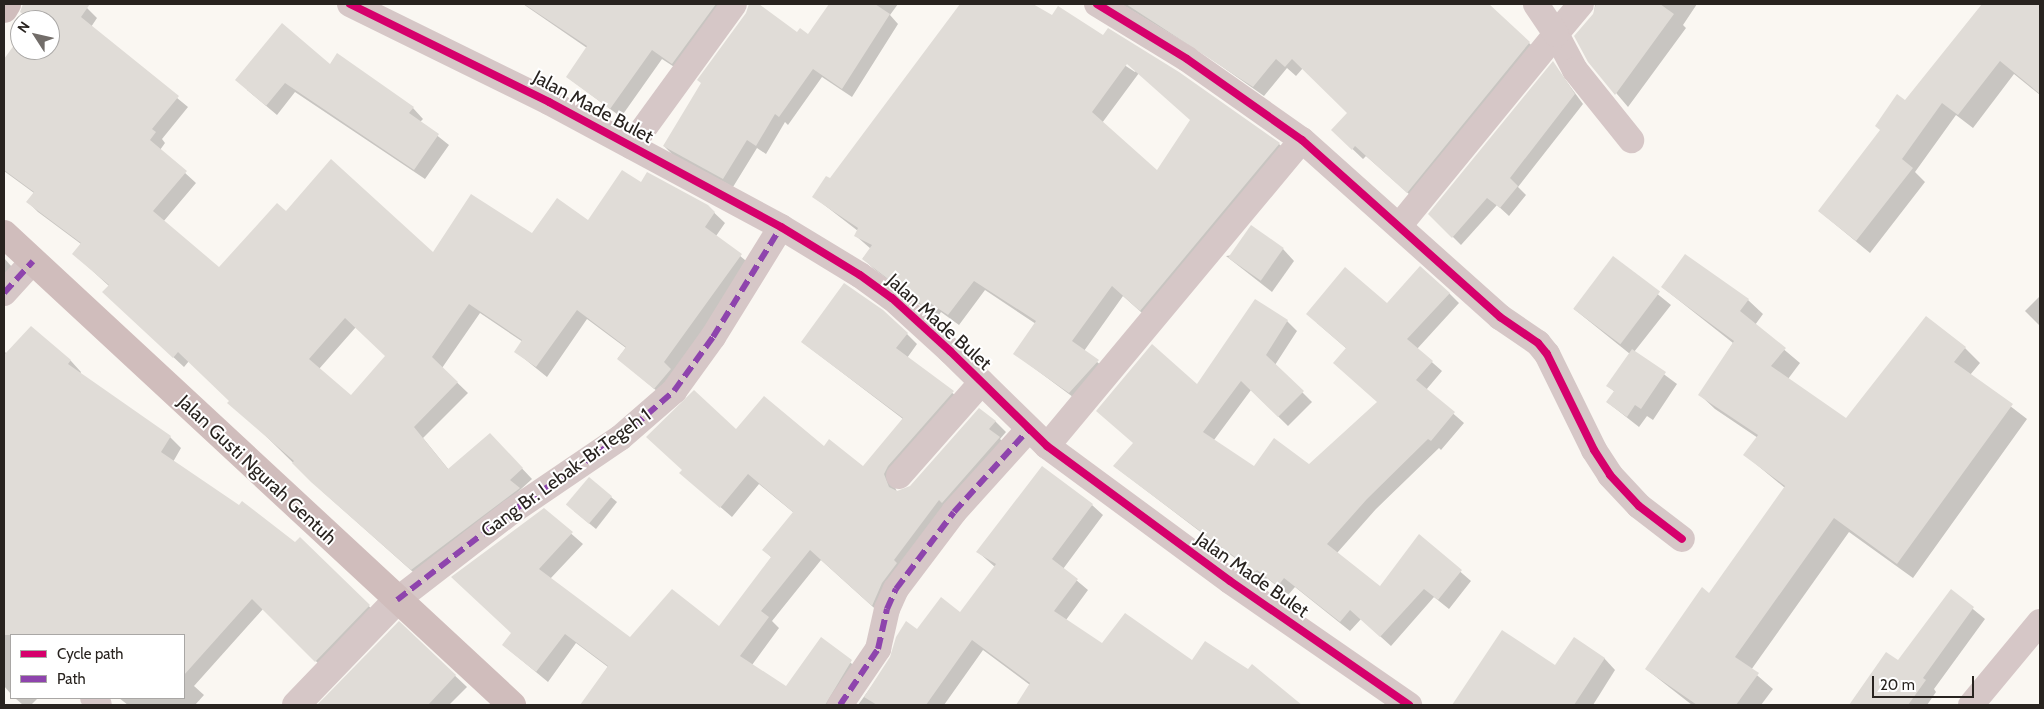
<!DOCTYPE html>
<style>
body{margin:0}
#map{position:relative;width:2044px;height:709px;overflow:hidden;background:#faf7f2;font-family:Cabin,sans-serif}
div>[style]{position:absolute}
.shadow>*{inset:0;background:#0003}
.building>*{inset:0;background:#e0dcd7;transform-origin:0 0}
.minor>*{height:26px;margin:-13px;padding:0 13px;transform-origin:13px;border-radius:13px;background:#d6c7c7}
.tertiary>*{height:28px;margin:-14px;padding:0 14px;transform-origin:14px;border-radius:14px;background:#d6c7c7}
.secondary>*{height:28px;margin:-14px;padding:0 14px;transform-origin:14px;border-radius:14px;background:#d0bdbc}
.quiet>*{height:6px;margin-top:-3px;transform-origin:0;background:repeating-linear-gradient(90deg,#8e44ad 0 12px,transparent 0 18px)}
.cycleway>*{height:8px;margin:-4px;padding:0 4px;transform-origin:4px;border-radius:4px;background:#d6006c}
span{translate:-50% -50%;white-space:nowrap;text-align:center;line-height:1.15;-webkit-text-stroke:4px #fff;paint-order:stroke}
.street-label{font-size:19px;color:#28231f}
.frame{position:absolute;inset:0;border:5px solid #28231f;pointer-events:none}
.legend{position:absolute;left:10px;top:634px;width:175px;height:65px;box-sizing:border-box;background:#fff;border:1px solid #a9a7a5;margin:0;padding:6px 9px;list-style:none;font-size:15px;color:#28231f}
.legend li{display:flex;align-items:center;gap:10px;height:25px}
.legend b{width:25px;border:1px solid #a9a7a5}
.north{position:absolute;left:10px;top:10px;width:50px;height:50px;box-sizing:border-box;background:#fff;border:1px solid #a9a7a5;border-radius:50%;rotate:305deg;font-size:14px;font-weight:700;line-height:20px;text-align:center;color:#28231f}
.north::after{content:'';display:block;margin:auto;width:18px;height:22px;background:#726d69;clip-path:polygon(50% 0,100% 100%,50% 72%,0 100%)}
.scale{position:absolute;left:1872px;top:676px;width:102px;height:22px;box-sizing:border-box;border:2px solid #28231f;border-top:0;padding-left:6px;font-size:15px;line-height:18px;white-space:nowrap;color:#28231f;-webkit-text-stroke:4px #fff;paint-order:stroke}
</style>
<div id="map">
<div class="shadow">
<div style="clip-path:polygon(evenodd,42px 4px,81px 4px,87px 8px,97px 18px,91px 27px,188px 107px,162px 139px,165px 143px,160px 150px,196px 183px,163px 222px,219px 269px,286px 213px,433px 253px,589px 222px,641px 184px,707px 206px,725px 223px,716px 236px,751px 265px,665px 398px,618px 358px,626px 348px,587px 319px,547px 377px,516px 352px,523px 342px,480px 313px,442px 368px,468px 393px,423px 438px,449px 470px,500px 445px,532px 479px,422px 580px,323px 492px,189px 361px,184px 367px,114px 302px,109px 286px,74px 254px,81px 244px,38px 212px,28px 202px,34px 193px,4px 171px,4px 61px,20px 39px,20px 50px,50px 50px,50px 20px,32px 19px,42px 4px,356px 327px,387px 356px,351px 397px,319px 369px,356px 327px)"></div>
<div style="clip-path:polygon(523px 4px,731px 4px,682px 72px,662px 59px,621px 117px,567px 77px,587px 48px)"></div>
<div style="clip-path:polygon(830px 4px,898px 4px,890px 15px,898px 24px,852px 97px,822px 77px,788px 125px,785px 122px,766px 154px,757px 148px,733px 187px,673px 155px,664px 146px,797px 34px,808px 36px)"></div>
<div style="clip-path:polygon(evenodd,962px 4px,970px 4px,978px 10px,982px 4px,1031px 4px,1135px 72px,1148px 54px,1279px 144px,1290px 154px,1151px 321px,1123px 296px,1084px 351px,1109px 372px,1081px 403px,1015px 354px,1036px 324px,985px 290px,959px 325px,941px 312px,937px 318px,874px 269px,863px 258px,871px 249px,856px 236px,858px 231px,814px 197px,830px 180px,962px 4px,1139px 73px,1191px 120px,1157px 172px,1102px 123px,1139px 73px)"></div>
<div style="clip-path:polygon(1121px 4px,1474px 4px,1490px 19px,1529px 43px,1540px 53px,1418px 202px,1366px 156px,1363px 159px,1343px 140px,1349px 113px,1303px 68px,1296px 76px,1287px 68px,1264px 96px,1207px 56px)"></div>
<div style="clip-path:polygon(1595px 4px,1697px 4px,1683px 25px,1686px 28px,1628px 107px,1589px 61px)"></div>
<div style="clip-path:polygon(1983px 4px,2040px 4px,2040px 95px,2014px 74px,1973px 128px,1956px 115px,1915px 172px,1925px 182px,1870px 253px,1819px 211px)"></div>
<div style="clip-path:polygon(1553px 63px,1583px 104px,1518px 187px,1526px 195px,1509px 216px,1497px 205px,1461px 245px,1430px 214px)"></div>
<div style="clip-path:polygon(330px 66px,413px 108px,423px 119px,420px 122px,449px 145px,425px 179px,295px 92px,277px 115px,247px 90px)"></div>
<div style="clip-path:polygon(1283px 249px,1294px 261px,1272px 292px,1226px 256px)"></div>
<div style="clip-path:polygon(4px 258px,20px 276px,4px 294px)"></div>
<div style="clip-path:polygon(1613px 258px,1671px 305px,1634px 352px,1677px 384px,1653px 420px,1647px 416px,1639px 427px,1607px 402px,1615px 392px,1608px 386px,1630px 354px,1574px 309px)"></div>
<div style="clip-path:polygon(1662px 287px,1748px 300px,1763px 314px,1755px 325px,1800px 363px,1788px 379px,1846px 420px,1965px 348px,1980px 363px,1970px 375px,2027px 419px,1913px 578px,1849px 532px,1751px 670px,1773px 689px,1761px 705px,1692px 705px,1646px 669px,1709px 595px,1785px 488px,1745px 455px,1758px 438px,1715px 409px,1700px 395px,1733px 343px)"></div>
<div style="clip-path:polygon(1449px 293px,1459px 303px,1417px 349px,1442px 371px,1426px 390px,1464px 423px,1441px 450px,1439px 448px,1376px 509px,1337px 553px,1380px 587px,1419px 536px,1471px 581px,1449px 609px,1434px 597px,1391px 646px,1361px 619px,1350px 631px,1295px 587px,1288px 595px,1267px 578px,1265px 581px,1114px 466px,1198px 386px,1287px 321px,1297px 331px,1275px 365px,1312px 402px,1288px 426px,1251px 390px,1214px 440px,1254px 468px,1309px 465px,1378px 402px,1334px 363px,1347px 349px,1317px 323px,1387px 304px)"></div>
<div style="clip-path:polygon(2040px 296px,2040px 326px,2025px 311px)"></div>
<div style="clip-path:polygon(31px 328px,71px 361px,81px 372px,80px 374px,170px 437px,181px 448px,173px 462px,295px 544px,300px 539px,380px 617px,327px 672px,263px 609px,194px 686px,204px 695px,195px 705px,128px 705px,119px 698px,184px 698px,184px 635px,11px 635px,11px 694px,4px 686px,4px 351px,7px 354px)"></div>
<div style="clip-path:polygon(907px 334px,917px 344px,907px 358px,964px 402px,894px 485px,897px 492px,911px 487px,995px 421px,1006px 432px,1000px 439px,1009px 448px,883px 616px,821px 560px,772px 621px,779px 628px,752px 665px,786px 688px,821px 639px,862px 672px,841px 705px,581px 705px,608px 667px,576px 643px,548px 682px,503px 645px,512px 633px,544px 510px,583px 544px,550px 579px,630px 639px,720px 628px,772px 558px,764px 550px,794px 513px,759px 484px,732px 517px,681px 473px,736px 431px,824px 448px,863px 468px,903px 419px,802px 342px)"></div>
<div style="clip-path:polygon(611px 497px,617px 502px,596px 529px,574px 511px)"></div>
<div style="clip-path:polygon(1092px 505px,1103px 515px,1063px 569px,1088px 590px,1066px 620px,1103px 645px,1248px 671px,1252px 666px,1300px 705px,1030px 705px,1022px 697px,1030px 685px,983px 650px,944px 705px,858px 705px,892px 658px,917px 631px,960px 614px,995px 567px,978px 552px)"></div>
<div style="clip-path:polygon(1951px 591px,1985px 619px,1934px 689px,1936px 692px,1927px 705px,1852px 705px,1887px 654px,1898px 662px)"></div>
<div style="clip-path:polygon(399px 623px,467px 687px,449px 705px,319px 705px)"></div>
<div style="clip-path:polygon(1604px 658px,1615px 670px,1593px 705px,1464px 705px,1458px 699px,1556px 667px)"></div>
<div style="clip-path:polygon(15px 698px,38px 698px,31px 705px,23px 705px)"></div>
</div>
<div class="building">
<div style="clip-path:polygon(evenodd,23px 4px,90px 4px,81px 17px,179px 96px,152px 129px,156px 132px,150px 140px,187px 171px,153px 211px,219px 267px,277px 203px,286px 211px,331px 159px,433px 252px,471px 194px,532px 233px,557px 198px,588px 220px,622px 170px,641px 182px,647px 172px,708px 205px,715px 212px,705px 227px,742px 254px,664px 362px,671px 369px,654px 389px,617px 359px,626px 347px,577px 310px,536px 367px,514px 352px,522px 340px,469px 304px,432px 357px,458px 382px,414px 427px,448px 469px,490px 433px,523px 468px,510px 480px,520px 488px,411px 570px,311px 482px,292px 463px,294px 461px,227px 403px,229px 401px,178px 352px,173px 358px,102px 292px,109px 285px,72px 254px,81px 243px,26px 202px,34px 192px,4px 170px,4px 59px,20px 37px,20px 50px,50px 50px,50px 20px,31px 20px,20px 12px,23px 4px,345px 318px,385px 356px,351px 395px,309px 359px,345px 318px)"></div>
<div style="clip-path:polygon(524px 4px,716px 4px,672px 64px,652px 50px,610px 109px,566px 77px,587px 46px)"></div>
<div style="clip-path:polygon(749px 4px,759px 4px,797px 32px,800px 28px,808px 34px,829px 4px,875px 4px,890px 14px,842px 89px,813px 69px,779px 117px,775px 114px,756px 146px,747px 140px,723px 179px,663px 146px,701px 83px,697px 80px,746px 13px)"></div>
<div style="clip-path:polygon(evenodd,960px 4px,1033px 4px,1052px 15px,1058px 6px,1103px 35px,1108px 28px,1179px 72px,1280px 143px,1140px 311px,1112px 286px,1072px 341px,1099px 360px,1069px 393px,1013px 354px,1036px 321px,974px 281px,948px 315px,930px 303px,926px 308px,862px 259px,872px 245px,854px 236px,858px 228px,812px 197px,826px 176px,830px 178px,960px 4px,1127px 64px,1190px 120px,1157px 170px,1092px 112px,1127px 64px)"></div>
<div style="clip-path:polygon(1126px 4px,1489px 4px,1530px 42px,1407px 193px,1355px 146px,1352px 150px,1331px 130px,1347px 113px,1292px 59px,1285px 67px,1276px 59px,1253px 87px)"></div>
<div style="clip-path:polygon(1596px 4px,1660px 4px,1674px 14px,1615px 95px,1588px 62px,1574px 36px,1593px 14px)"></div>
<div style="clip-path:polygon(1982px 4px,2040px 4px,2040px 94px,2000px 61px,1958px 115px,1942px 103px,1902px 159px,1913px 168px,1856px 241px,1818px 211px,1880px 130px,1875px 126px,1897px 94px,1905px 100px)"></div>
<div style="clip-path:polygon(282px 23px,330px 64px,337px 53px,414px 107px,409px 113px,439px 134px,414px 170px,285px 83px,266px 106px,235px 80px)"></div>
<div style="clip-path:polygon(1553px 61px,1575px 94px,1510px 178px,1518px 186px,1500px 208px,1487px 198px,1452px 238px,1428px 214px)"></div>
<div style="left:1251px;top:225px;width:40px;height:40px;rotate:35deg"></div>
<div style="clip-path:polygon(1685px 254px,1749px 299px,1740px 311px,1786px 348px,1771px 366px,1846px 418px,1926px 316px,1966px 347px,1954px 362px,2013px 404px,1897px 564px,1834px 518px,1735px 657px,1759px 673px,1736px 705px,1697px 705px,1645px 669px,1702px 587px,1709px 593px,1785px 486px,1743px 455px,1758px 435px,1698px 395px,1734px 341px,1661px 287px)"></div>
<div style="left:1613px;top:256px;width:59px;height:66px;rotate:37deg"></div>
<div style="clip-path:polygon(1420px 266px,1450px 293px,1407px 339px,1433px 361px,1416px 380px,1455px 412px,1431px 441px,1428px 439px,1367px 499px,1327px 544px,1380px 586px,1419px 534px,1462px 570px,1438px 600px,1424px 589px,1380px 637px,1350px 610px,1340px 622px,1284px 578px,1278px 586px,1257px 570px,1255px 572px,1113px 466px,1133px 443px,1096px 411px,1152px 344px,1197px 384px,1255px 299px,1288px 320px,1266px 355px,1304px 391px,1278px 417px,1241px 381px,1203px 432px,1254px 466px,1274px 438px,1309px 464px,1377px 402px,1333px 363px,1346px 348px,1306px 314px,1345px 267px,1387px 303px)"></div>
<div style="clip-path:polygon(844px 283px,883px 310px,908px 333px,896px 348px,954px 391px,888px 466px,884px 474px,889px 487px,897px 491px,910px 486px,979px 408px,996px 421px,989px 429px,1000px 437px,942px 503px,939px 500px,894px 560px,897px 563px,882px 583px,872px 606px,810px 550px,761px 611px,769px 617px,740px 656px,786px 686px,821px 637px,852px 660px,825px 705px,580px 705px,608px 666px,565px 634px,536px 672px,502px 645px,511px 633px,451px 577px,544px 508px,573px 532px,539px 569px,630px 637px,672px 589px,719px 626px,771px 557px,762px 550px,793px 512px,748px 474px,720px 508px,679px 473px,682px 470px,646px 437px,694px 390px,736px 429px,764px 396px,824px 446px,829px 439px,863px 466px,903px 418px,801px 342px)"></div>
<div style="clip-path:polygon(31px 326px,71px 360px,68px 364px,171px 436px,161px 452px,239px 505px,242px 501px,295px 542px,300px 537px,370px 605px,315px 662px,252px 599px,184px 675px,184px 635px,4px 635px,4px 355px)"></div>
<div style="clip-path:polygon(1632px 349px,1666px 372px,1641px 409px,1635px 405px,1627px 417px,1606px 402px,1614px 391px,1606px 386px)"></div>
<div style="clip-path:polygon(1042px 466px,1093px 504px,1052px 559px,1078px 579px,1054px 611px,1102px 643px,1125px 613px,1192px 660px,1205px 641px,1248px 669px,1252px 664px,1302px 705px,1016px 705px,1030px 683px,972px 640px,926px 705px,877px 705px,864px 697px,890px 657px,896px 637px,906px 621px,917px 629px,941px 597px,960px 612px,996px 564px,976px 552px)"></div>
<div style="left:589px;top:477px;width:30px;height:36px;rotate:40deg"></div>
<div style="clip-path:polygon(1951px 589px,1974px 607px,1923px 678px,1926px 680px,1908px 705px,1849px 705px,1886px 652px,1898px 660px)"></div>
<div style="clip-path:polygon(399px 621px,456px 675px,428px 705px,317px 705px)"></div>
<div style="clip-path:polygon(1502px 630px,1555px 665px,1574px 637px,1605px 658px,1574px 705px,1452px 705px)"></div>
</div>
<div class="minor">
<div style="left:350px;top:4px;width:222px;rotate:26.2deg"></div>
<div style="left:549px;top:102px;width:264px;rotate:28.3deg"></div>
<div style="left:781px;top:227px;width:92px;rotate:31.3deg"></div>
<div style="left:860px;top:275px;width:39px;rotate:36deg"></div>
<div style="left:892px;top:298px;width:79px;rotate:42.4deg"></div>
<div style="left:950px;top:351px;width:136px;rotate:44.4deg"></div>
<div style="left:1047px;top:446px;width:227px;rotate:36.4deg"></div>
<div style="left:1230px;top:581px;width:218px;rotate:34.7deg"></div>
<div style="left:1097px;top:4px;width:105px;rotate:31.4deg"></div>
<div style="left:1187px;top:59px;width:141px;rotate:35.2deg"></div>
<div style="left:1302px;top:140px;width:266px;rotate:41.8deg"></div>
<div style="left:1500px;top:317px;width:46px;rotate:34.4deg"></div>
<div style="left:1538px;top:343px;width:14px;rotate:51deg"></div>
<div style="left:1547px;top:354px;width:107px;rotate:63.9deg"></div>
<div style="left:1594px;top:450px;width:30px;rotate:57deg"></div>
<div style="left:1610px;top:475px;width:42px;rotate:46.9deg"></div>
<div style="left:1639px;top:506px;width:54px;rotate:37.5deg"></div>
<div style="left:1581px;top:4px;width:39px;rotate:130deg"></div>
<div style="left:1556px;top:34px;width:41px;rotate:62.2deg"></div>
<div style="left:1575px;top:70px;width:90px;rotate:51.3deg"></div>
<div style="left:631px;top:146px;width:175px;rotate:-54deg"></div>
<div style="left:1399px;top:226px;width:248px;rotate:-50.7deg"></div>
<div style="left:1556px;top:34px;width:36px;rotate:-124deg"></div>
<div style="left:4px;top:293px;width:43px;rotate:-47.8deg"></div>
<div style="left:1047px;top:446px;width:398px;rotate:-50.2deg"></div>
<div style="left:899px;top:476px;width:125px;rotate:-48.6deg"></div>
<div style="left:397px;top:600px;width:144px;rotate:-37.7deg"></div>
<div style="left:511px;top:512px;width:132px;rotate:-34.2deg"></div>
<div style="left:620px;top:438px;width:72px;rotate:-41deg"></div>
<div style="left:674px;top:391px;width:67px;rotate:-54.2deg"></div>
<div style="left:713px;top:337px;width:129px;rotate:-58.3deg"></div>
<div style="left:93px;top:698px;width:9px;rotate:49deg"></div>
<div style="left:840px;top:705px;width:68px;rotate:-55.8deg"></div>
<div style="left:878px;top:649px;width:41px;rotate:-77.3deg"></div>
<div style="left:887px;top:609px;width:22px;rotate:-66deg"></div>
<div style="left:896px;top:589px;width:96px;rotate:-53deg"></div>
<div style="left:954px;top:512px;width:110px;rotate:-47.9deg"></div>
<div style="left:1971px;top:705px;width:108px;rotate:-50.3deg"></div>
</div>
<div class="tertiary">
<div style="left:296px;top:705px;width:146px;rotate:-46.1deg"></div>
</div>
<div class="secondary">
<div style="left:4px;top:9px;width:6px;rotate:-59deg"></div>
<div style="left:4px;top:234px;width:693px;rotate:42.84deg"></div>
</div>
<div class="quiet">
<div style="left:4px;top:293px;width:43px;rotate:-47.8deg"></div>
<div style="left:397px;top:600px;width:144px;rotate:-37.7deg"></div>
<div style="left:511px;top:512px;width:132px;rotate:-34.2deg"></div>
<div style="left:620px;top:438px;width:72px;rotate:-41deg"></div>
<div style="left:674px;top:391px;width:67px;rotate:-54.2deg"></div>
<div style="left:713px;top:337px;width:129px;rotate:-58.3deg"></div>
<div style="left:840px;top:705px;width:68px;rotate:-55.8deg"></div>
<div style="left:878px;top:649px;width:41px;rotate:-77.3deg"></div>
<div style="left:887px;top:609px;width:22px;rotate:-66deg"></div>
<div style="left:896px;top:589px;width:96px;rotate:-53deg"></div>
<div style="left:954px;top:512px;width:110px;rotate:-47.9deg"></div>
</div>
<div class="cycleway">
<div style="left:350px;top:4px;width:222px;rotate:26.2deg"></div>
<div style="left:549px;top:102px;width:264px;rotate:28.3deg"></div>
<div style="left:781px;top:227px;width:92px;rotate:31.3deg"></div>
<div style="left:860px;top:275px;width:39px;rotate:36deg"></div>
<div style="left:892px;top:298px;width:79px;rotate:42.4deg"></div>
<div style="left:950px;top:351px;width:136px;rotate:44.4deg"></div>
<div style="left:1047px;top:446px;width:227px;rotate:36.4deg"></div>
<div style="left:1230px;top:581px;width:218px;rotate:34.7deg"></div>
<div style="left:1097px;top:4px;width:105px;rotate:31.4deg"></div>
<div style="left:1187px;top:59px;width:141px;rotate:35.2deg"></div>
<div style="left:1302px;top:140px;width:266px;rotate:41.8deg"></div>
<div style="left:1500px;top:317px;width:46px;rotate:34.4deg"></div>
<div style="left:1538px;top:343px;width:14px;rotate:51deg"></div>
<div style="left:1547px;top:354px;width:107px;rotate:63.9deg"></div>
<div style="left:1594px;top:450px;width:30px;rotate:57deg"></div>
<div style="left:1610px;top:475px;width:42px;rotate:46.9deg"></div>
<div style="left:1639px;top:506px;width:54px;rotate:37.5deg"></div>
</div>
<div class="street-label">
<span style="left:593px;top:107px;rotate:28deg">Jalan Made Bulet</span>
<span style="left:939px;top:322px;rotate:42deg">Jalan Made Bulet</span>
<span style="left:257px;top:470px;rotate:43deg">Jalan Gusti Ngurah Gentuh</span>
<span style="left:566px;top:473px;rotate:-36deg">Gang Br. Lebak-Br.Tegeh 1</span>
<span style="left:1252px;top:575px;rotate:35deg">Jalan Made Bulet</span>
</div>
<div class="frame"></div>
<ul class="legend">
<li><b style="height:6px;background:#d6006c"></b>Cycle path</li>
<li><b style="height:6px;background:#8e44ad"></b>Path</li>
</ul>
<div class="north">N</div>
<div class="scale">20 m</div>
</div>
